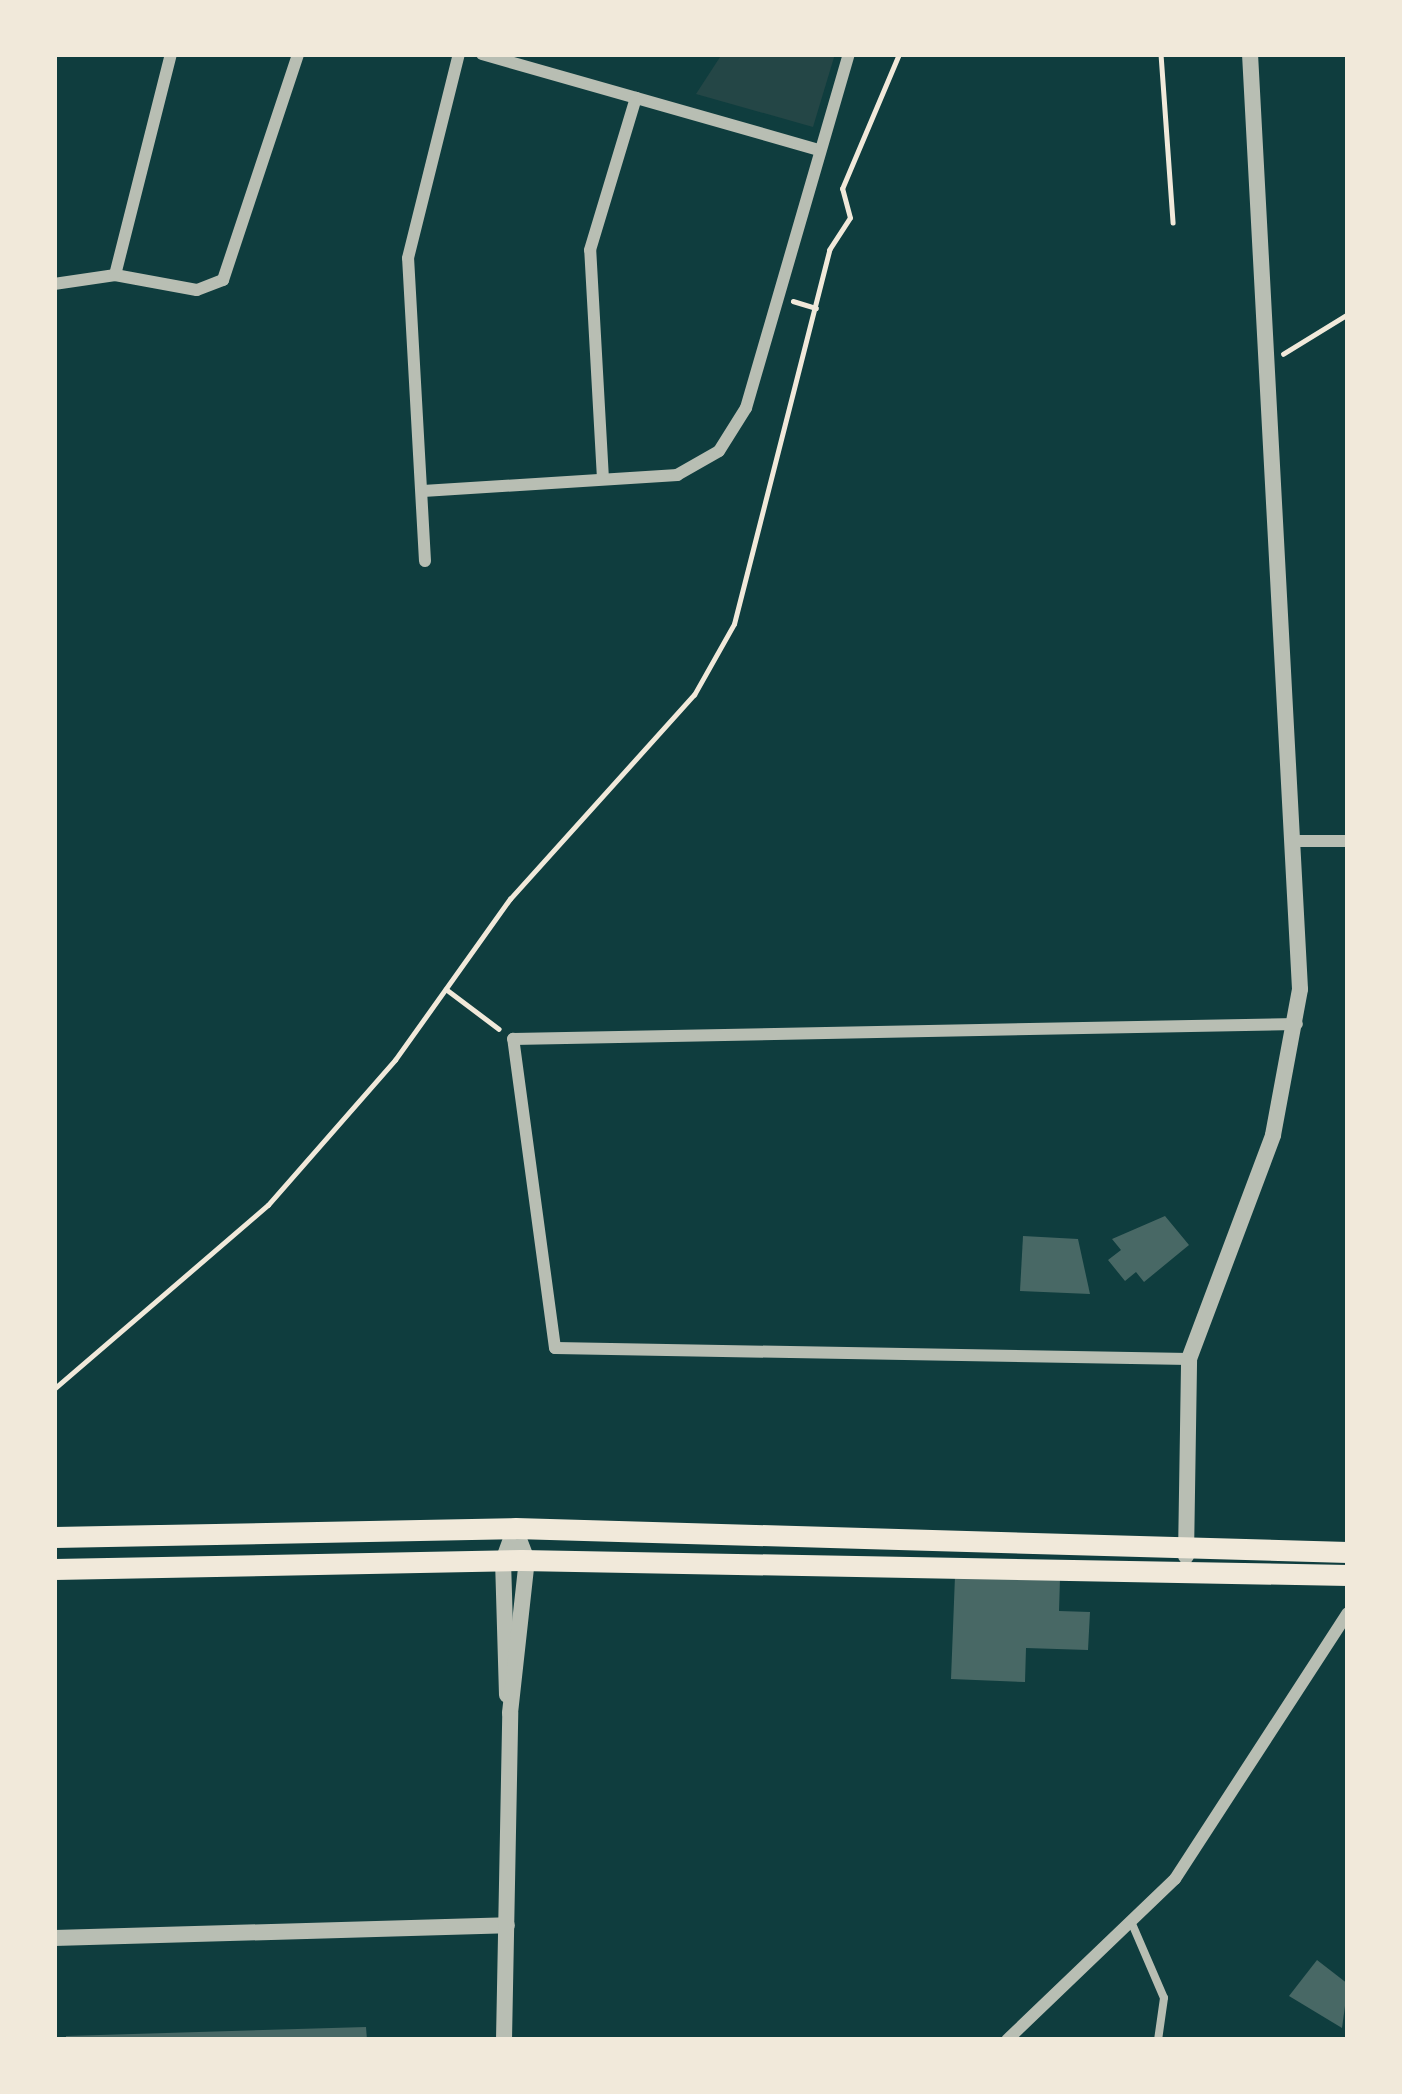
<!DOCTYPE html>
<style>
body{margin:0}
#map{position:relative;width:1402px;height:2094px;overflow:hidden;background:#0f3d3e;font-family:"Sofia Sans Condensed",sans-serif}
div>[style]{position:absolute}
.green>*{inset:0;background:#244646}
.building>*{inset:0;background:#486865}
.path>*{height:4.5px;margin:-2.25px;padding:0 2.25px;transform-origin:2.25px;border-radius:2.25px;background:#f1e9da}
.service>*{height:8px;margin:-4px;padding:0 4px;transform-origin:4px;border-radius:4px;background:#b8beb3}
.minor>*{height:12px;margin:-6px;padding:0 6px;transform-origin:6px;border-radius:6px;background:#b8beb3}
.tertiary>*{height:16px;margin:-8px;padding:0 8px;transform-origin:8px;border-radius:8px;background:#b8beb3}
.primary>*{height:21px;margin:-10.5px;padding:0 10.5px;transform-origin:10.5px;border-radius:10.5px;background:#f1e9da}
span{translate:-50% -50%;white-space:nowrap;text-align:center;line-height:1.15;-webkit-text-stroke:9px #f1e9da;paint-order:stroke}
.frame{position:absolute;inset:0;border:57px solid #f1e9da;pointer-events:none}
</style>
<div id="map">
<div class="green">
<div style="clip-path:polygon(722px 54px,835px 54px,813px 127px,696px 94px)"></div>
</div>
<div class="building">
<div style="clip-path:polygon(1165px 1216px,1189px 1245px,1144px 1282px,1136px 1272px,1125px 1281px,1108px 1260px,1121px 1250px,1112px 1239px)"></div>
<div style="clip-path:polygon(1023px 1236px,1078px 1239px,1090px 1294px,1020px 1291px)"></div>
<div style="clip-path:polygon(955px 1576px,1060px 1579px,1059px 1611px,1090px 1612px,1088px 1650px,1026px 1648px,1025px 1682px,951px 1679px)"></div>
<div style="clip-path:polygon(1317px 1960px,1348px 1984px,1342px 2028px,1289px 1996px)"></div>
<div style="clip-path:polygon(366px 2027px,367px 2040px,66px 2040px,66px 2036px)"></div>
</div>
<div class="path">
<div style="left:1161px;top:54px;width:169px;rotate:85.9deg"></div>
<div style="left:793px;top:301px;width:24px;rotate:17deg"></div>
<div style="left:1283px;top:354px;width:76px;rotate:-31.6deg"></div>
<div style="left:446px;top:989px;width:66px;rotate:37deg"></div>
<div style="left:54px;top:1389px;width:282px;rotate:-40.7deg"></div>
<div style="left:268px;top:1205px;width:193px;rotate:-48.8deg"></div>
<div style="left:395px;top:1060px;width:198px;rotate:-54.5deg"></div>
<div style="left:510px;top:899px;width:275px;rotate:-48deg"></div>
<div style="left:694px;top:695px;width:81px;rotate:-60.6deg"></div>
<div style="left:734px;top:624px;width:386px;rotate:-75.7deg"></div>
<div style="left:829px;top:250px;width:38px;rotate:-57deg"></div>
<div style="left:850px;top:218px;width:30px;rotate:-105deg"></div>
<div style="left:842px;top:189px;width:147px;rotate:-67.1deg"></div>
</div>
<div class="service">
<div style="left:1133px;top:1926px;width:78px;rotate:66.7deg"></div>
<div style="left:1164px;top:1998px;width:42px;rotate:98.1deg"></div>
</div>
<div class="minor">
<div style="left:482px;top:54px;width:351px;rotate:15.9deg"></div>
<div style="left:115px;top:275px;width:83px;rotate:10.4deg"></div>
<div style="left:197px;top:290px;width:28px;rotate:-21deg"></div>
<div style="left:223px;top:280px;width:238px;rotate:-71.6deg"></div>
<div style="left:54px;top:284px;width:62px;rotate:-8.4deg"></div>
<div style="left:115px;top:275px;width:228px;rotate:-75.8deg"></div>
<div style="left:603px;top:479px;width:229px;rotate:-93.2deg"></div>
<div style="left:590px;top:250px;width:159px;rotate:-73.2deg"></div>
<div style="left:423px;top:491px;width:255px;rotate:-3.6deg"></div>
<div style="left:677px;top:475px;width:48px;rotate:-29.7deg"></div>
<div style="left:719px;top:451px;width:51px;rotate:-57.9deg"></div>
<div style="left:746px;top:408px;width:369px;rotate:-73.8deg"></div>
<div style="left:425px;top:561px;width:303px;rotate:-93.2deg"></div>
<div style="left:408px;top:258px;width:210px;rotate:-76deg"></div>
<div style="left:1295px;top:841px;width:53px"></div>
<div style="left:1189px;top:1359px;width:634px;rotate:-179.01deg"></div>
<div style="left:555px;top:1348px;width:312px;rotate:-97.7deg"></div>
<div style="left:513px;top:1039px;width:784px;rotate:-1.1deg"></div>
<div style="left:1007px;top:2040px;width:233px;rotate:-43.8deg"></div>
<div style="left:1175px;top:1879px;width:317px;rotate:-57deg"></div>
</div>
<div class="tertiary">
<div style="left:1186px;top:1556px;width:197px;rotate:-89.1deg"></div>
<div style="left:1189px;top:1359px;width:239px;rotate:-69.4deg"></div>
<div style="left:1273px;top:1135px;width:148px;rotate:-79.5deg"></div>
<div style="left:1300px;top:989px;width:936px;rotate:-93.06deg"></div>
<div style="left:507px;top:1695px;width:134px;rotate:-91.7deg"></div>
<div style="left:503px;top:1561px;width:35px;rotate:-70deg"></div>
<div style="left:54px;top:1938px;width:453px;rotate:-1.6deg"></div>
<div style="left:504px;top:2040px;width:327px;rotate:-88.9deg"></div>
<div style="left:510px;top:1713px;width:154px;rotate:-83.7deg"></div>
<div style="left:527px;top:1560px;width:34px;rotate:-111deg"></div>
</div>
<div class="primary">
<div style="left:54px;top:1537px;width:461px;rotate:-1.1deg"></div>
<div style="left:515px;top:1528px;width:833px;rotate:1.65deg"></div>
<div style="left:54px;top:1569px;width:467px;rotate:-1.1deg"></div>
<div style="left:521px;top:1560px;width:827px;rotate:1.04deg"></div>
</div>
<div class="frame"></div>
</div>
